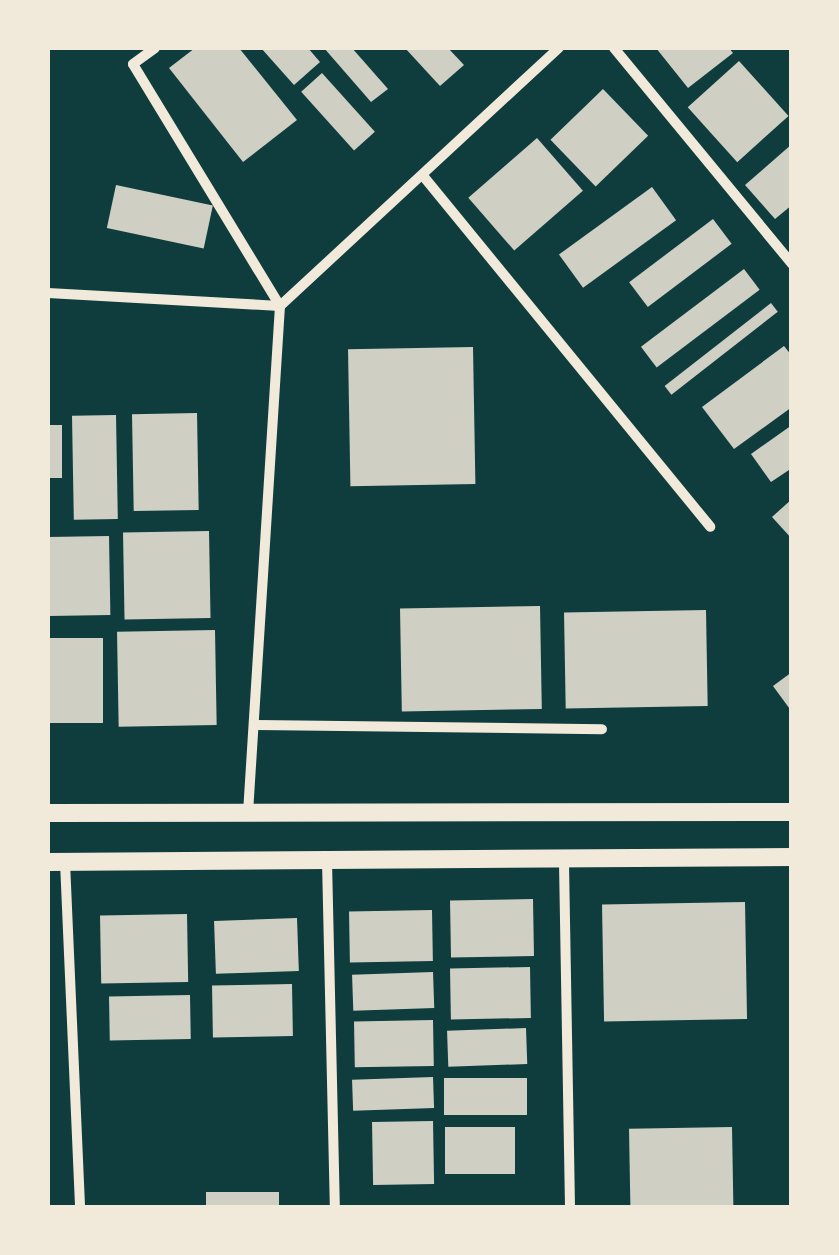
<!DOCTYPE html>
<style>
body{margin:0}
#map{position:relative;width:839px;height:1255px;overflow:hidden;background:#0f3d3e;font-family:Overpass,sans-serif}
div>[style]{position:absolute}
.building>*{inset:0;background:#cfcfc3;transform-origin:0 0}
.minor>*{height:10px;margin:-5px;padding:0 5px;transform-origin:5px;border-radius:5px;background:#f1e9da}
.tertiary>*{height:18px;margin:-9px;padding:0 9px;transform-origin:9px;border-radius:9px;background:#f1e9da}
span{translate:-50% -50%;white-space:nowrap;text-align:center;line-height:1.15;-webkit-text-stroke:10px #f1e9da;paint-order:stroke}
.frame{position:absolute;inset:0;border:50px solid #f1e9da;pointer-events:none}
</style>
<div id="map">
<div class="building">
<div style="clip-path:polygon(195px 48px,239px 48px,297px 120px,243px 162px,169px 68px)"></div>
<div style="clip-path:polygon(261px 48px,308px 48px,320px 62px,294px 85px)"></div>
<div style="clip-path:polygon(324px 48px,352px 48px,388px 89px,371px 102px)"></div>
<div style="clip-path:polygon(405px 48px,448px 48px,464px 65px,440px 86px)"></div>
<div style="clip-path:polygon(656px 48px,729px 48px,733px 53px,688px 88px)"></div>
<div style="left:739px;top:61px;width:74px;height:69px;rotate:48deg"></div>
<div style="left:322px;top:73px;width:79px;height:28px;rotate:48deg"></div>
<div style="left:603px;top:89px;width:65px;height:73px;rotate:46deg"></div>
<div style="left:537px;top:138px;width:70px;height:91px;rotate:49deg"></div>
<div style="clip-path:polygon(792px 144px,792px 205px,775px 219px,745px 185px)"></div>
<div style="left:116px;top:185px;width:99px;height:44px;rotate:12deg"></div>
<div style="left:652px;top:187px;width:41px;height:115px;rotate:54deg"></div>
<div style="left:713px;top:219px;width:31px;height:105px;rotate:53deg"></div>
<div style="left:744px;top:269px;width:26px;height:129px;rotate:53deg"></div>
<div style="left:771px;top:303px;width:11px;height:135px;rotate:52deg"></div>
<div style="clip-path:polygon(784px 346px,792px 356px,792px 407px,734px 449px,702px 407px)"></div>
<div style="left:473px;top:347px;width:137px;height:125px;rotate:89deg"></div>
<div style="left:197px;top:413px;width:97px;height:65px;rotate:89deg"></div>
<div style="left:116px;top:415px;width:104px;height:44px;rotate:89deg"></div>
<div style="left:48px;top:425px;width:14px;height:53px"></div>
<div style="clip-path:polygon(792px 425px,792px 468px,771px 482px,751px 454px)"></div>
<div style="clip-path:polygon(792px 499px,792px 539px,772px 517px)"></div>
<div style="left:209px;top:531px;width:87px;height:86px;rotate:89deg"></div>
<div style="left:109px;top:536px;width:79px;height:61px;rotate:89deg"></div>
<div style="left:540px;top:606px;width:103px;height:140px;rotate:89deg"></div>
<div style="left:706px;top:610px;width:96px;height:142px;rotate:89deg"></div>
<div style="left:215px;top:630px;width:95px;height:98px;rotate:89deg"></div>
<div style="left:48px;top:638px;width:55px;height:85px"></div>
<div style="clip-path:polygon(792px 672px,792px 712px,773px 686px)"></div>
<div style="left:533px;top:899px;width:57px;height:83px;rotate:89deg"></div>
<div style="left:745px;top:902px;width:117px;height:143px;rotate:89deg"></div>
<div style="left:432px;top:910px;width:51px;height:83px;rotate:89deg"></div>
<div style="left:187px;top:914px;width:68px;height:87px;rotate:89deg"></div>
<div style="left:297px;top:918px;width:53px;height:83px;rotate:88deg"></div>
<div style="left:530px;top:967px;width:51px;height:80px;rotate:89deg"></div>
<div style="left:433px;top:972px;width:36px;height:81px;rotate:88deg"></div>
<div style="left:292px;top:984px;width:52px;height:80px;rotate:89deg"></div>
<div style="left:190px;top:995px;width:44px;height:81px;rotate:89deg"></div>
<div style="left:433px;top:1020px;width:46px;height:79px;rotate:89deg"></div>
<div style="left:526px;top:1028px;width:36px;height:79px;rotate:88deg"></div>
<div style="left:433px;top:1077px;width:31px;height:81px;rotate:88deg"></div>
<div style="left:527px;top:1078px;width:37px;height:83px;rotate:90deg"></div>
<div style="left:433px;top:1121px;width:63px;height:61px;rotate:89deg"></div>
<div style="left:515px;top:1127px;width:47px;height:70px;rotate:90deg"></div>
<div style="left:732px;top:1127px;width:81px;height:103px;rotate:89deg"></div>
<div style="left:279px;top:1192px;width:16px;height:73px;rotate:90deg"></div>
</div>
<div class="minor">
<div style="left:614px;top:48px;width:280px;rotate:50.5deg"></div>
<div style="left:424px;top:177px;width:452px;rotate:50.7deg"></div>
<div style="left:48px;top:293px;width:232px;rotate:3.2deg"></div>
<div style="left:280px;top:306px;width:283px;rotate:-121.3deg"></div>
<div style="left:133px;top:64px;width:27px;rotate:-36deg"></div>
<div style="left:257px;top:725px;width:345px;rotate:0.7deg"></div>
<div style="left:248px;top:813px;width:508px;rotate:-86.39deg"></div>
<div style="left:280px;top:306px;width:380px;rotate:-42.8deg"></div>
<div style="left:327px;top:861px;width:347px;rotate:88.7deg"></div>
<div style="left:65px;top:862px;width:346px;rotate:87.5deg"></div>
<div style="left:564px;top:863px;width:345px;rotate:89deg"></div>
</div>
<div class="tertiary">
<div style="left:48px;top:813px;width:744px;rotate:-0.08deg"></div>
<div style="left:48px;top:862px;width:744px;rotate:-0.39deg"></div>
</div>
<div class="frame"></div>
</div>
